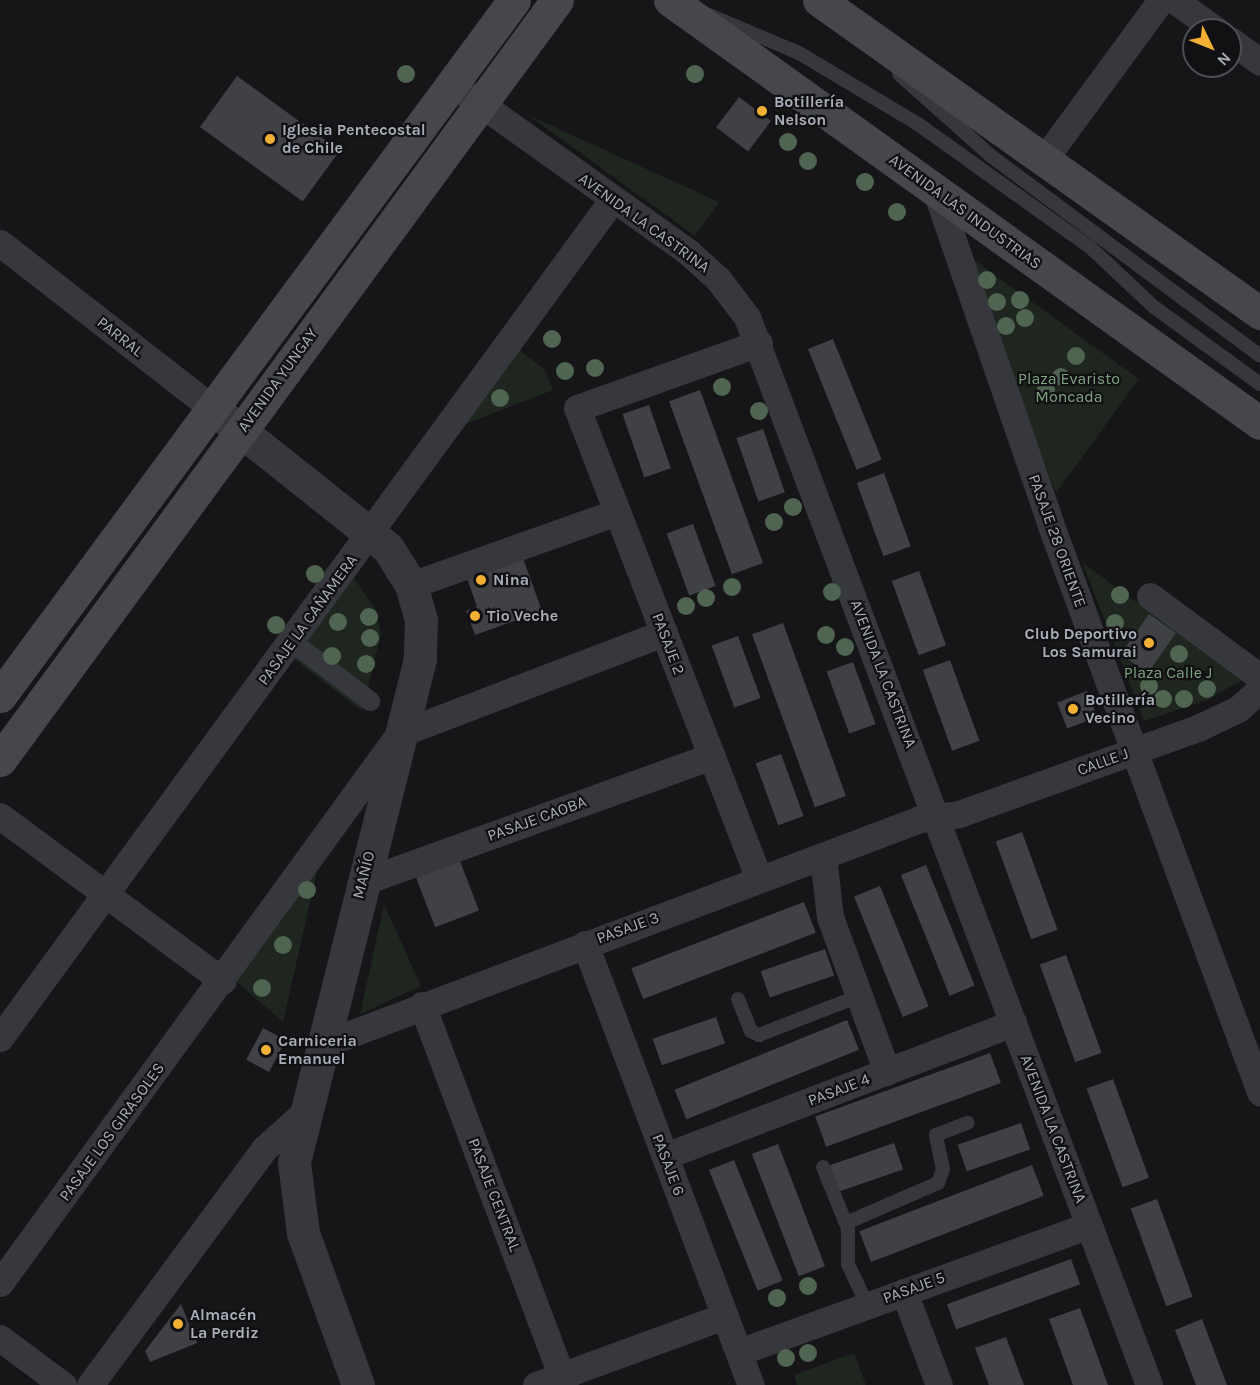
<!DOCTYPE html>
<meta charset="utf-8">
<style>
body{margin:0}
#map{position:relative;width:1260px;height:1385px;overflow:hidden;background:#161618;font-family:Karla,sans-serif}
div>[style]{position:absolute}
.green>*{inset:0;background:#1e261f}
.building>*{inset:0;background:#404145;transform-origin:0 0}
.service>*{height:14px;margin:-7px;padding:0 7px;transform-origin:7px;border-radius:7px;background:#37383d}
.pedestrian>*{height:20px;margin:-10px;padding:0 10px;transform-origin:10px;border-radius:10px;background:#37383d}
.minor>*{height:27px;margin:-13.5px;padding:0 13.5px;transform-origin:13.5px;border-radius:13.5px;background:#37383d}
.tertiary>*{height:33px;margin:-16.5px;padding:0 16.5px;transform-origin:16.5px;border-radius:16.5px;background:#37383d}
.secondary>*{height:33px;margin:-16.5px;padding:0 16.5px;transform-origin:16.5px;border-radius:16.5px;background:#45474d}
.trees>*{width:18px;height:18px;margin:-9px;border-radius:50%;background:#506452}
.dots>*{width:16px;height:16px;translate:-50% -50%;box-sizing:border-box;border:3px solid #111113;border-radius:50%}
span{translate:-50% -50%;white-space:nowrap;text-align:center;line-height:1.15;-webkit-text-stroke:4.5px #111113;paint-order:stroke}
.poi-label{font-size:16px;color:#a8adb8;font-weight:700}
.left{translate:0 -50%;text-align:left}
.right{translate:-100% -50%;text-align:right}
.street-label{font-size:16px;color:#a8adb8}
.park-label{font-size:16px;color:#7fa381}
.north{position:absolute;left:1182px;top:18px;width:60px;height:60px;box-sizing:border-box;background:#111113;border:2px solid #4d4f55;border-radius:50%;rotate:133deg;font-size:16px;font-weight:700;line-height:24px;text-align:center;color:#a8adb8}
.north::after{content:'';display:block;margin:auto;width:21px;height:27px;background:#f2b134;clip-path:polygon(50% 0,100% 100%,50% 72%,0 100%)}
</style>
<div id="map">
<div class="green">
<div style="clip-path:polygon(528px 115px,719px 202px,695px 236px)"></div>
<div style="clip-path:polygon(963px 252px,1139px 379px,1056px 493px)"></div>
<div style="clip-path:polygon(517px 348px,545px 370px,553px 390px,455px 428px)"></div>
<div style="clip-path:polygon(1082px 562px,1242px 680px,1207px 700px,1144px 721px)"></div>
<div style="clip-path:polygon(354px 578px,376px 610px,381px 634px,362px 711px,290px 656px)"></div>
<div style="clip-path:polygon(323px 845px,283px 1022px,229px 975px)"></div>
<div style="clip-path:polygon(384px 904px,421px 986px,360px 1014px)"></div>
<div style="clip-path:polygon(854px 1353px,866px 1385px,797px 1385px,794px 1375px)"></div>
</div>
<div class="building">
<div style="left:237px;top:76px;width:127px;height:63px;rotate:36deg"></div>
<div style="left:739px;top:97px;width:40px;height:38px;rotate:37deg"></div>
<div style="left:833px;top:339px;width:130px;height:27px;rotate:68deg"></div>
<div style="left:700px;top:390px;width:184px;height:33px;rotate:70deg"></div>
<div style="left:649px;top:405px;width:67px;height:28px;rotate:71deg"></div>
<div style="left:763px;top:429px;width:67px;height:28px;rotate:71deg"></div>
<div style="left:884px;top:473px;width:78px;height:29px;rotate:70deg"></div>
<div style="left:693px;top:524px;width:66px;height:28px;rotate:70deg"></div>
<div style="clip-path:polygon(523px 558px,542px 611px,475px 635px,466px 611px,477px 607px,467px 578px)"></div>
<div style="left:919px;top:571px;width:79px;height:29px;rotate:70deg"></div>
<div style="left:1149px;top:614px;width:33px;height:49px;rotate:35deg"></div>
<div style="left:783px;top:623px;width:184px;height:33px;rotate:70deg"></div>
<div style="left:738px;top:636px;width:66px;height:28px;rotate:70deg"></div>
<div style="left:950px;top:660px;width:86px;height:29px;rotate:70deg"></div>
<div style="left:853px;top:662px;width:66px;height:28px;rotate:70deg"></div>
<div style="left:1087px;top:691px;width:28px;height:32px;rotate:69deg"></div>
<div style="left:781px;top:754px;width:66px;height:27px;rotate:70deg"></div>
<div style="left:1022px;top:832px;width:104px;height:28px;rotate:70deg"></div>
<div style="left:460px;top:861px;width:53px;height:47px;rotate:69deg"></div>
<div style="left:926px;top:865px;width:130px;height:27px;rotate:68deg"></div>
<div style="left:880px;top:886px;width:130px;height:28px;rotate:68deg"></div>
<div style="left:804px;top:902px;width:33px;height:185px;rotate:69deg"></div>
<div style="left:825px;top:949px;width:28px;height:68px;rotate:71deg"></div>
<div style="left:1066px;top:955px;width:104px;height:28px;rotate:70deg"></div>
<div style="left:716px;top:1017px;width:28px;height:67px;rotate:71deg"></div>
<div style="left:847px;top:1020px;width:32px;height:186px;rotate:68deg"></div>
<div style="left:263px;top:1028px;width:26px;height:36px;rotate:28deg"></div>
<div style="left:990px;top:1053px;width:32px;height:186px;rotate:70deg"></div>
<div style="left:1113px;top:1079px;width:105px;height:28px;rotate:70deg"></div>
<div style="left:1021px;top:1123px;width:28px;height:67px;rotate:71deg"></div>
<div style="left:894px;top:1143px;width:28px;height:68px;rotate:71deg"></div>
<div style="left:778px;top:1144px;width:131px;height:28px;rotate:69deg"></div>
<div style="left:734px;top:1160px;width:130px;height:27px;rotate:68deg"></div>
<div style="left:1032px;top:1165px;width:33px;height:185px;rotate:69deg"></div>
<div style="left:1157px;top:1199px;width:104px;height:28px;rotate:70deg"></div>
<div style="left:1071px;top:1259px;width:27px;height:132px;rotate:70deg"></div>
<div style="clip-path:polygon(181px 1304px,197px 1343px,150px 1362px,145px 1351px)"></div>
<div style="clip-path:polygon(1080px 1308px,1108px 1385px,1073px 1385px,1049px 1319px)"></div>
<div style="clip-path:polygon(1202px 1319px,1227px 1385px,1196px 1385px,1175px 1330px)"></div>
<div style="clip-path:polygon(1006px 1337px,1024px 1385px,989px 1385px,975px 1348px)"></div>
</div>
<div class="service">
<div style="left:709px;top:15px;width:98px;rotate:22.9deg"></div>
<div style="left:799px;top:53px;width:139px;rotate:30.8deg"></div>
<div style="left:918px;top:124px;width:211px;rotate:35.6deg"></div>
<div style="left:1090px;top:247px;width:88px;rotate:43.2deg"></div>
<div style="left:1154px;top:307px;width:131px;rotate:36deg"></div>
<div style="left:899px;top:74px;width:123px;rotate:41.7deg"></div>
<div style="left:991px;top:156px;width:335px;rotate:36.6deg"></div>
<div style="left:738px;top:999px;width:35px;rotate:68deg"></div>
<div style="left:751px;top:1031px;width:9px;rotate:27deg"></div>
<div style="left:759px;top:1035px;width:107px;rotate:-21.3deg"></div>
<div style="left:823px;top:1167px;width:67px;rotate:68deg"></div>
<div style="left:848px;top:1229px;width:35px;rotate:90deg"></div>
<div style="left:848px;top:1264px;width:45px;rotate:65.1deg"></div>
<div style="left:846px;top:1223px;width:100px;rotate:-23.5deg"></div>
<div style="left:938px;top:1183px;width:15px;rotate:-70deg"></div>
<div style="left:943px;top:1169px;width:35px;rotate:-102deg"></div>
<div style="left:936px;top:1135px;width:34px;rotate:-21deg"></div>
</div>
<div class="pedestrian">
<div style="left:292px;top:642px;width:98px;rotate:37.1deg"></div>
</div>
<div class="minor">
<div style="left:1174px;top:0;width:52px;rotate:35.5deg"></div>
<div style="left:1230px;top:40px;width:37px;rotate:36deg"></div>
<div style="left:464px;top:92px;width:275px;rotate:35.5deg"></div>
<div style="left:688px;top:252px;width:40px;rotate:42deg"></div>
<div style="left:718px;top:279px;width:48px;rotate:52.7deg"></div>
<div style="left:747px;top:317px;width:1141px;rotate:69.37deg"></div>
<div style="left:1045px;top:158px;width:196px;rotate:-53.7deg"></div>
<div style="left:936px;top:191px;width:351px;rotate:71deg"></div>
<div style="left:1050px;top:523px;width:607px;rotate:69.74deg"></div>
<div style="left:0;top:243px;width:269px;rotate:37.9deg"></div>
<div style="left:759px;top:343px;width:193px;rotate:160.3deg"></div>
<div style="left:577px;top:408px;width:505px;rotate:68.87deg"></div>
<div style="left:411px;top:585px;width:219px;rotate:-19.5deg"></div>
<div style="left:1150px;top:596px;width:137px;rotate:36.4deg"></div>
<div style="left:0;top:816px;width:277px;rotate:36.5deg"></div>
<div style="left:823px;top:856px;width:61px;rotate:83.5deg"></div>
<div style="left:830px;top:917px;width:165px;rotate:69.8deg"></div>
<div style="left:362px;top:882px;width:372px;rotate:-19.8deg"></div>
<div style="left:585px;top:944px;width:471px;rotate:69.4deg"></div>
<div style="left:422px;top:1005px;width:406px;rotate:69.4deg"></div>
<div style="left:0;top:1038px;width:1039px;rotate:-53.85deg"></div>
<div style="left:321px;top:1045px;width:640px;rotate:-20.67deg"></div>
<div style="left:920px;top:819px;width:39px;rotate:-7deg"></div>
<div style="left:959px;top:814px;width:256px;rotate:-19.8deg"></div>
<div style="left:1200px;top:727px;width:42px;rotate:-25.3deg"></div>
<div style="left:1238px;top:709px;width:30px;rotate:-42deg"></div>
<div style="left:665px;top:1156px;width:373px;rotate:-20.9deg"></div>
<div style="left:0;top:1283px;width:679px;rotate:-53.99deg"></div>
<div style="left:399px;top:734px;width:284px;rotate:-20.9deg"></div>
<div style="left:904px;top:1292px;width:99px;rotate:69.4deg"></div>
<div style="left:0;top:1338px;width:79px;rotate:36.7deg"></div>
<div style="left:739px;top:1352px;width:372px;rotate:-19.9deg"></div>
<div style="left:90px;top:1385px;width:293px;rotate:-53.6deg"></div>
<div style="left:264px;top:1149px;width:54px;rotate:-42deg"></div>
<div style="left:536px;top:1385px;width:201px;rotate:-20.1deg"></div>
</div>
<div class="tertiary">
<div style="left:212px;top:408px;width:225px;rotate:38.5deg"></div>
<div style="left:388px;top:548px;width:44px;rotate:58.1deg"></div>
<div style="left:411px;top:585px;width:37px;rotate:74deg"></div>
<div style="left:421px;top:621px;width:38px;rotate:92deg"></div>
<div style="left:420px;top:659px;width:519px;rotate:104.06deg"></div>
<div style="left:294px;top:1162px;width:72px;rotate:82.8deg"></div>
<div style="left:303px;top:1233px;width:162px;rotate:70.1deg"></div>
</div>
<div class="secondary">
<div style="left:670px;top:0;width:726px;rotate:35.64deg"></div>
<div style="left:819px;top:0;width:541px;rotate:35.37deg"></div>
<div style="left:0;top:696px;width:865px;rotate:-53.55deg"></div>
<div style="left:0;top:760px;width:942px;rotate:-53.76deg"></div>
</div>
<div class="trees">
<div style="left:406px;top:74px"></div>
<div style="left:695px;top:74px"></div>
<div style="left:788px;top:142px"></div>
<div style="left:808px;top:161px"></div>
<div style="left:865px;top:182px"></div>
<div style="left:897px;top:212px"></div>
<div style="left:987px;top:280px"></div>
<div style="left:1020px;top:300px"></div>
<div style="left:997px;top:302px"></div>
<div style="left:1025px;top:318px"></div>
<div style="left:1006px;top:326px"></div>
<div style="left:552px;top:339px"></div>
<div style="left:1076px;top:356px"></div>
<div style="left:595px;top:368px"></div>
<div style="left:565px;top:371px"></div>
<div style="left:1061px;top:377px"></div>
<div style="left:722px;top:387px"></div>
<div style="left:1046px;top:390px"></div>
<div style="left:500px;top:398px"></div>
<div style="left:759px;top:411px"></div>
<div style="left:793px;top:507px"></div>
<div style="left:774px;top:522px"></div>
<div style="left:315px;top:574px"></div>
<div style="left:732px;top:587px"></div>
<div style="left:832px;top:592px"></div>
<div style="left:1120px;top:595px"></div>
<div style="left:706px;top:598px"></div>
<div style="left:686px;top:606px"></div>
<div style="left:369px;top:617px"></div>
<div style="left:338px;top:622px"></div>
<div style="left:1115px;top:623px"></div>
<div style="left:276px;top:625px"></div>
<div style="left:826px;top:635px"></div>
<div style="left:370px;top:638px"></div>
<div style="left:845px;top:647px"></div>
<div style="left:1179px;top:654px"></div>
<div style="left:332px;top:656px"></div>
<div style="left:366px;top:664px"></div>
<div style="left:1149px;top:686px"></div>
<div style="left:1207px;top:689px"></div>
<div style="left:1163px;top:699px"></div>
<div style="left:1184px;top:699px"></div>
<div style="left:307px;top:890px"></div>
<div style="left:283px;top:945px"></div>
<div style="left:262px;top:988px"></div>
<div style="left:808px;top:1286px"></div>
<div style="left:777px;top:1298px"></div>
<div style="left:808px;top:1353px"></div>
<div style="left:786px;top:1358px"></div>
</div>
<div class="dots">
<div style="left:762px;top:111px;background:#f2b134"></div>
<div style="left:270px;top:139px;background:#f2b134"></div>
<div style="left:481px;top:580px;background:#f2b134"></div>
<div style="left:475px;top:616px;background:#f2b134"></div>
<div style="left:1149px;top:643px;background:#f2b134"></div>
<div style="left:1073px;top:709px;background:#f2b134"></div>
<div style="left:266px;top:1050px;background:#f2b134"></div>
<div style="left:178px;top:1324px;background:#f2b134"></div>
</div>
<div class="poi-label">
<span class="left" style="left:774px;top:111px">Botillería<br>Nelson</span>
<span class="left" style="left:282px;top:139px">Iglesia Pentecostal<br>de Chile</span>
<span class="left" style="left:493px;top:580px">Nina</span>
<span class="left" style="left:487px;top:616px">Tio Veche</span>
<span class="right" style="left:1137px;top:643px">Club Deportivo<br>Los Samurai</span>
<span class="left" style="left:1085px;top:709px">Botillería<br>Vecino</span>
<span class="left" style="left:278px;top:1050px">Carniceria<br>Emanuel</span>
<span class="left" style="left:190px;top:1324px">Almacén<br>La Perdiz</span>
</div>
<div class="street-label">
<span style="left:965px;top:212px;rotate:36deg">AVENIDA LAS INDUSTRIAS</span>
<span style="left:644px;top:223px;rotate:36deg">AVENIDA LA CASTRINA</span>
<span style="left:120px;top:337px;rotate:38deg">PARRAL</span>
<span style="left:278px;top:380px;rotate:-54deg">AVENIDA YUNGAY</span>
<span style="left:1057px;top:541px;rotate:70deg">PASAJE 28 ORIENTE</span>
<span style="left:308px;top:620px;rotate:-54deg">PASAJE LA CAÑAMERA</span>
<span style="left:668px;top:644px;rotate:69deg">PASAJE 2</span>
<span style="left:883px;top:674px;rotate:69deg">AVENIDA LA CASTRINA</span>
<span style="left:1103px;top:762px;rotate:-20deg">CALLE J</span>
<span style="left:537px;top:819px;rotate:-20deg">PASAJE CAOBA</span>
<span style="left:364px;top:875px;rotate:-76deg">MAÑÍO</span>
<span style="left:628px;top:928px;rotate:-20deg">PASAJE 3</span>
<span style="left:839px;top:1090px;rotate:-21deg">PASAJE 4</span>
<span style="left:1053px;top:1129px;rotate:69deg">AVENIDA LA CASTRINA</span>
<span style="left:112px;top:1132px;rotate:-54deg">PASAJE LOS GIRASOLES</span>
<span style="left:668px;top:1165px;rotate:69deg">PASAJE 6</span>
<span style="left:494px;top:1195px;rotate:69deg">PASAJE CENTRAL</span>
<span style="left:914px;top:1288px;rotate:-20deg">PASAJE 5</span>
</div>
<div class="park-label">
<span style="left:1069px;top:388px">Plaza Evaristo<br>Moncada</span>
<span style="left:1168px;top:673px">Plaza Calle J</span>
</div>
<div class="north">N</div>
</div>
